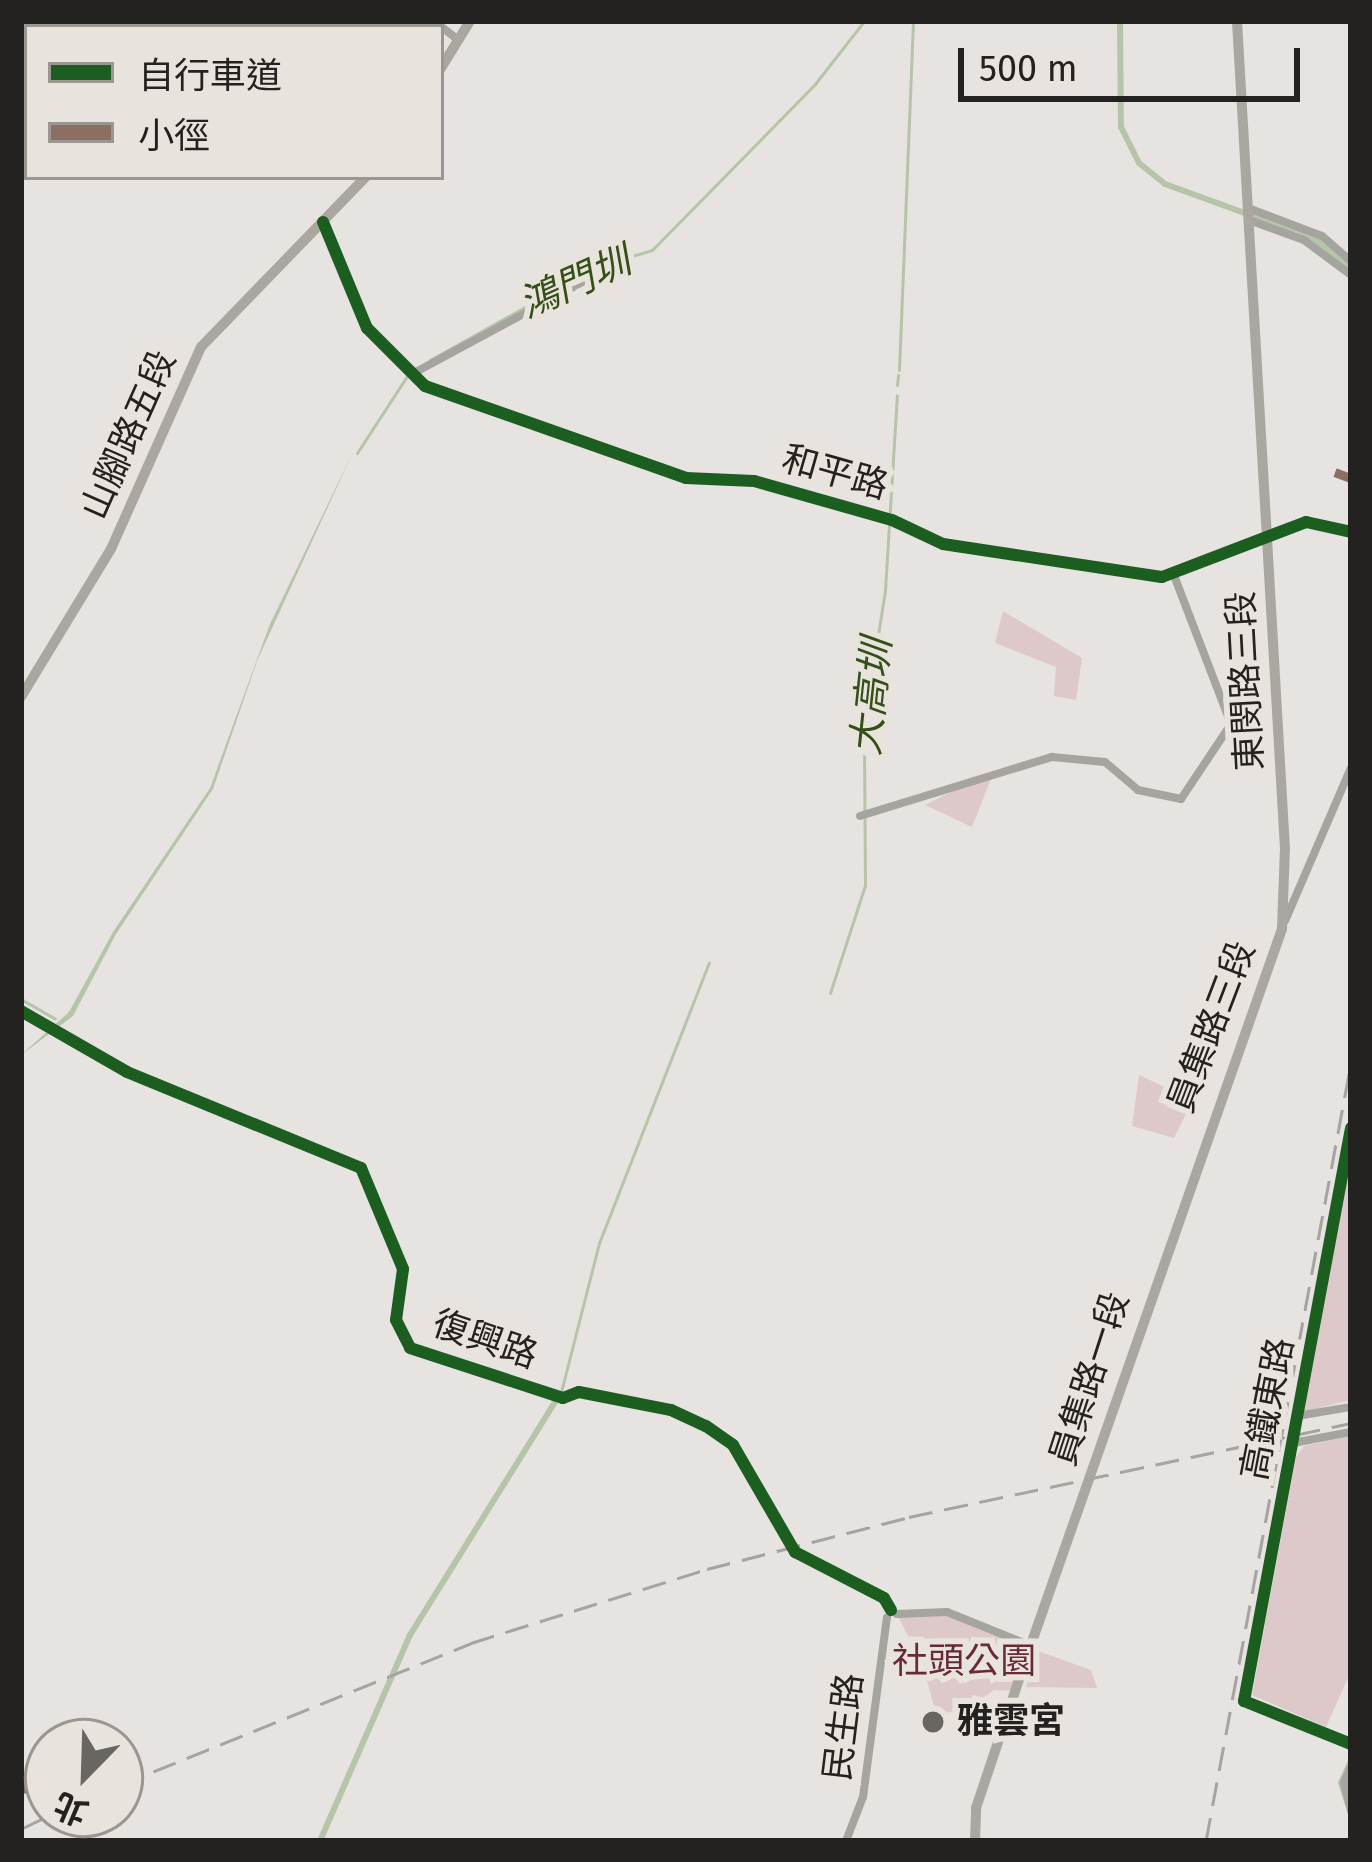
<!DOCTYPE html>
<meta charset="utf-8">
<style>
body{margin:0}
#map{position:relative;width:1372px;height:1862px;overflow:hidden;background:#e6e3e0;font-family:"Fira Sans","Noto Sans TC",sans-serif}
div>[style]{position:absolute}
.green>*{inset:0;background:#dec9ca}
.water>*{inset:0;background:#b6c5a9}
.stream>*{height:3px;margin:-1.5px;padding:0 1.5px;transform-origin:1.5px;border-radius:1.5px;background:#b6c5a9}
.canal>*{height:6px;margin:-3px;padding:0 3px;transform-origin:3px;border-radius:3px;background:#b6c5a9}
.minor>*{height:8px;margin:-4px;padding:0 4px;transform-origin:4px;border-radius:4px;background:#a5a49f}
.major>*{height:10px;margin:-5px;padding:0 5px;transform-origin:5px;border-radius:5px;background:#a9a7a0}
.rail>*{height:3px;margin-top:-1.5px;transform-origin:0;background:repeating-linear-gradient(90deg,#a5a4a0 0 24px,transparent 0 36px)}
.quiet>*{height:9px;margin-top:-4.5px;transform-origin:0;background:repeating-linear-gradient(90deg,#8d6e63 0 18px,transparent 0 27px)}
.cycleway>*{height:12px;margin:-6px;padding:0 6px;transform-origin:6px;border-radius:6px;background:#1b5e20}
.dots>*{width:33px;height:33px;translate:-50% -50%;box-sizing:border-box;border:6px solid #e9e3dd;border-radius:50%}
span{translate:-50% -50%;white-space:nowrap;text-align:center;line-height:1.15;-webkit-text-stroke:12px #e9e3dd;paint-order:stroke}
.street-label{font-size:36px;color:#242220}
.park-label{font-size:36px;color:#672a37}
.poi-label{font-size:36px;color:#242220;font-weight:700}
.left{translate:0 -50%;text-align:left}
.water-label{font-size:39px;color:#345018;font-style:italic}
.frame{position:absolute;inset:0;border:24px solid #242220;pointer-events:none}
.legend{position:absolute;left:24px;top:24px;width:420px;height:156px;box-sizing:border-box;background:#e9e3dd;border:3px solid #9a9691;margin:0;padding:15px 21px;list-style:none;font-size:36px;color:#242220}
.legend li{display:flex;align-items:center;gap:24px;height:60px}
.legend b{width:60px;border:3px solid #9a9691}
.north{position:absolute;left:24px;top:1718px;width:120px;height:120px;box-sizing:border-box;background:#e9e3dd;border:3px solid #9a9691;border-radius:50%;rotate:203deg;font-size:33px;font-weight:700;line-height:48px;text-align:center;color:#242220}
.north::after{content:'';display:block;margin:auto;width:42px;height:54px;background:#686663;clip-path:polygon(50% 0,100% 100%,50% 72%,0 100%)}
.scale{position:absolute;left:958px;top:48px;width:342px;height:54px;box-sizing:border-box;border:6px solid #242220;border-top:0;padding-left:15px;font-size:36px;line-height:42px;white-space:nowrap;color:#242220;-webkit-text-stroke:9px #e9e3dd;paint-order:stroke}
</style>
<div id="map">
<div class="green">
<div style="clip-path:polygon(1003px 611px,1082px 658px,1076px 700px,1054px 696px,1056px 667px,995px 643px)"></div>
<div style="clip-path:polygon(991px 779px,972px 827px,925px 805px,961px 787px)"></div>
<div style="clip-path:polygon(1139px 1075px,1193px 1100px,1174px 1138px,1132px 1126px)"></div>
<div style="clip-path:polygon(1351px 1152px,1351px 1400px,1306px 1411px,1303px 1410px)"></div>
<div style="clip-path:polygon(1351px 1436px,1351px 1671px,1326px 1727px,1252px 1695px,1296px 1457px,1304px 1446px)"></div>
<div style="clip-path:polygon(947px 1612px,1031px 1647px,1016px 1691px,994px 1690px,966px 1710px,936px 1714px,922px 1662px,897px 1615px)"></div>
<div style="clip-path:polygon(1038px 1651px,1091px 1670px,1097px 1688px,1026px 1687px)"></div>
</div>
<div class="water">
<div style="clip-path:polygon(354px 450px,257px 661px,213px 789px,116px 934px,73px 1016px,21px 1055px,69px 1012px,113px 932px,210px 788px,270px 624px)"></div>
</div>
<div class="stream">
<div style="left:163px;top:21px;width:6px;rotate:72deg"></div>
<div style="left:21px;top:51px;width:6px;rotate:-18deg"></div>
<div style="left:430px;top:360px;width:193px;rotate:-29.2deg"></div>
<div style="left:598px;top:266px;width:56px;rotate:-16.5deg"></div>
<div style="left:652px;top:250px;width:233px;rotate:-45.5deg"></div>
<div style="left:815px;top:84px;width:80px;rotate:-52.1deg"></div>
<div style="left:899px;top:370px;width:349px;rotate:-87.7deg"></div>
<div style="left:897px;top:385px;width:10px;rotate:-84deg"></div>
<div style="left:357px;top:453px;width:92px;rotate:-57deg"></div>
<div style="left:830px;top:993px;width:114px;rotate:-72deg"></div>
<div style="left:865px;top:885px;width:162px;rotate:-90.4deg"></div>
<div style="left:864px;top:723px;width:135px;rotate:-81deg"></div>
<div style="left:885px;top:590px;width:195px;rotate:-86.5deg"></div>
<div style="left:21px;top:999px;width:39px;rotate:30deg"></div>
<div style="left:561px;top:1392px;width:154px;rotate:-75.7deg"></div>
<div style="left:599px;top:1243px;width:301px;rotate:-68.6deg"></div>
<div style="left:1346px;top:1804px;width:23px;rotate:-108deg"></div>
<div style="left:1339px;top:1782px;width:29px;rotate:-65deg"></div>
</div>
<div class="canal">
<div style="left:1120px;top:21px;width:106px;rotate:89.5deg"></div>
<div style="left:1121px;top:127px;width:40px;rotate:63.4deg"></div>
<div style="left:1139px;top:163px;width:33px;rotate:39deg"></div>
<div style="left:1165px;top:184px;width:158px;rotate:20deg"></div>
<div style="left:1313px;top:238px;width:48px;rotate:37.3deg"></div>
<div style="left:320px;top:1841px;width:225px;rotate:-66.4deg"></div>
<div style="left:410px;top:1635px;width:280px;rotate:-58.1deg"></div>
</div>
<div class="minor">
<div style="left:434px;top:21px;width:29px;rotate:38deg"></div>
<div style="left:1248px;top:208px;width:79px;rotate:20.7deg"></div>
<div style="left:1322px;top:236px;width:38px;rotate:41deg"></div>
<div style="left:1249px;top:220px;width:59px;rotate:20deg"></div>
<div style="left:1304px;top:240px;width:59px;rotate:36.7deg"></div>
<div style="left:323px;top:222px;width:115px;rotate:67.5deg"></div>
<div style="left:367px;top:328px;width:82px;rotate:45deg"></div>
<div style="left:425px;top:386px;width:277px;rotate:19.4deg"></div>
<div style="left:686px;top:478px;width:68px;rotate:2.5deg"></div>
<div style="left:754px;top:481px;width:143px;rotate:15.8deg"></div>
<div style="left:892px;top:520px;width:56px;rotate:25.2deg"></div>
<div style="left:943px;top:544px;width:221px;rotate:8.6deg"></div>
<div style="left:1162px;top:577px;width:154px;rotate:-20.9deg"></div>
<div style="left:1306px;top:522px;width:46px;rotate:12.5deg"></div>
<div style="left:412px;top:374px;width:192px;rotate:-28.3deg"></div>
<div style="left:860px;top:816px;width:201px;rotate:-17.1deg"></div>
<div style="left:1052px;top:757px;width:53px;rotate:5.4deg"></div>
<div style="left:1105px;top:762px;width:43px;rotate:40.3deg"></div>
<div style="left:1138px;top:790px;width:44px;rotate:11.8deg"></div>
<div style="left:1181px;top:799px;width:90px;rotate:-56.3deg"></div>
<div style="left:1231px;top:724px;width:162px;rotate:-111deg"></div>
<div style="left:1285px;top:921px;width:167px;rotate:-66.7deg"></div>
<div style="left:21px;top:1011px;width:122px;rotate:29.9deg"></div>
<div style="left:127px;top:1072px;width:253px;rotate:22.3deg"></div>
<div style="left:361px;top:1168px;width:109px;rotate:67.4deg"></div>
<div style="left:403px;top:1269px;width:51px;rotate:97.8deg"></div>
<div style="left:396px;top:1320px;width:31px;rotate:63deg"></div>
<div style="left:410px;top:1348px;width:161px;rotate:18.1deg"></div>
<div style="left:563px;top:1398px;width:17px;rotate:-21deg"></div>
<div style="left:579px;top:1392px;width:94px;rotate:11.1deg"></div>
<div style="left:671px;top:1410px;width:38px;rotate:25deg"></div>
<div style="left:706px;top:1426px;width:33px;rotate:35deg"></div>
<div style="left:733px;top:1445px;width:124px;rotate:59.9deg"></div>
<div style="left:795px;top:1552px;width:100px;rotate:27.3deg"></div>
<div style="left:884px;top:1598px;width:14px;rotate:60deg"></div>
<div style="left:1351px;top:1128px;width:583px;rotate:100.58deg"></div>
<div style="left:1244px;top:1701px;width:115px;rotate:21.9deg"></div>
<div style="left:1297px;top:1416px;width:55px;rotate:-9.5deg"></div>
<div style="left:1293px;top:1443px;width:59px;rotate:-10.7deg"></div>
<div style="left:897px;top:1614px;width:50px;rotate:-2.3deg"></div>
<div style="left:947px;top:1612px;width:94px;rotate:21.9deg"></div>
<div style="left:1351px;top:1767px;width:17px;rotate:114deg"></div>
<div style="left:1344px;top:1783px;width:29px;rotate:76deg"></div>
<div style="left:846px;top:1841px;width:47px;rotate:-68.9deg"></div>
<div style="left:863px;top:1797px;width:181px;rotate:-82.4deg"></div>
</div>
<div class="major">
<div style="left:441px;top:68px;width:55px;rotate:-58.3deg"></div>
<div style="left:21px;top:697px;width:173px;rotate:-58.7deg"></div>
<div style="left:111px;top:549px;width:221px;rotate:-66deg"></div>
<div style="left:201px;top:347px;width:237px;rotate:-45.9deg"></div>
<div style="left:975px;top:1841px;width:33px;rotate:-88deg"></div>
<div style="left:976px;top:1808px;width:163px;rotate:-71.5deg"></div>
<div style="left:1028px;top:1653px;width:767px;rotate:-70.67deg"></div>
<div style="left:1282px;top:929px;width:80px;rotate:-87.9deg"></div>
<div style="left:1285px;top:849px;width:829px;rotate:-93.32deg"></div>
</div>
<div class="rail">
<div style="left:120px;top:1785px;width:379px;rotate:-22deg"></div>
<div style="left:471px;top:1643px;width:247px;rotate:-17.4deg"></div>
<div style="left:707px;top:1569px;width:209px;rotate:-14.4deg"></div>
<div style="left:909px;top:1517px;width:452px;rotate:-12deg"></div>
<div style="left:21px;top:1829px;width:34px;rotate:-26deg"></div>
<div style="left:1206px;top:1841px;width:791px;rotate:-79.44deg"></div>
</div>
<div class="quiet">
<div style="left:1335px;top:472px;width:17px;rotate:21deg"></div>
<div style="left:21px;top:1787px;width:9px;rotate:18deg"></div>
</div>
<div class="cycleway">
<div style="left:323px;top:222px;width:115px;rotate:67.5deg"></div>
<div style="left:367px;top:328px;width:82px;rotate:45deg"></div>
<div style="left:425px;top:386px;width:277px;rotate:19.4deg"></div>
<div style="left:686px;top:478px;width:68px;rotate:2.5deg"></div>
<div style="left:754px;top:481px;width:143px;rotate:15.8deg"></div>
<div style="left:892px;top:520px;width:56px;rotate:25.2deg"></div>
<div style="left:943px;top:544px;width:221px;rotate:8.6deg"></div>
<div style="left:1162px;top:577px;width:154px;rotate:-20.9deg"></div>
<div style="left:1306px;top:522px;width:46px;rotate:12.5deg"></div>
<div style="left:21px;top:1011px;width:122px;rotate:29.9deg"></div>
<div style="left:127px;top:1072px;width:253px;rotate:22.3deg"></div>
<div style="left:361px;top:1168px;width:109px;rotate:67.4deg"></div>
<div style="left:403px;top:1269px;width:51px;rotate:97.8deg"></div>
<div style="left:396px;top:1320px;width:31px;rotate:63deg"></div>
<div style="left:410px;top:1348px;width:161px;rotate:18.1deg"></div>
<div style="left:563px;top:1398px;width:17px;rotate:-21deg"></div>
<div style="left:579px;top:1392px;width:94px;rotate:11.1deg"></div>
<div style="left:671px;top:1410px;width:38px;rotate:25deg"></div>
<div style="left:706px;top:1426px;width:33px;rotate:35deg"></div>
<div style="left:733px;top:1445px;width:124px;rotate:59.9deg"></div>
<div style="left:795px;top:1552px;width:100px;rotate:27.3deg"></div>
<div style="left:884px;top:1598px;width:14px;rotate:60deg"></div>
<div style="left:1351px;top:1128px;width:583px;rotate:100.58deg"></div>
<div style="left:1244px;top:1701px;width:115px;rotate:21.9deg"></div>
</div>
<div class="dots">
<div style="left:933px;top:1722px;background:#686663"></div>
</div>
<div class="street-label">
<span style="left:129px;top:435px;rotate:-66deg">山腳路五段</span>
<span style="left:835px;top:473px;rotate:16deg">和平路</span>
<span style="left:1246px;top:681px;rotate:-93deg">東閔路三段</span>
<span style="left:1212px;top:1027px;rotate:-69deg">員集路三段</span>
<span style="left:485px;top:1340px;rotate:19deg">復興路</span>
<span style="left:1090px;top:1379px;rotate:-72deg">員集路一段</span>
<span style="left:1268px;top:1409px;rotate:-79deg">高鐵東路</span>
<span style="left:844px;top:1727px;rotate:-83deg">民生路</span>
</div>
<div class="park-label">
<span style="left:964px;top:1662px">社頭公園</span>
</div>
<div class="poi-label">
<span class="left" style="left:957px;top:1722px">雅雲宮</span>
</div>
<div class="water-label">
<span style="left:575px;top:283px;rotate:-24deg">鴻門圳</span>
<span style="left:872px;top:697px;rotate:-84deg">大高圳</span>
</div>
<div class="frame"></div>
<ul class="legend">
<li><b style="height:15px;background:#1b5e20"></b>自行車道</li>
<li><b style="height:15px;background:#8d6e63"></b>小徑</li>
</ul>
<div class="north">北</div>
<div class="scale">500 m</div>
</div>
